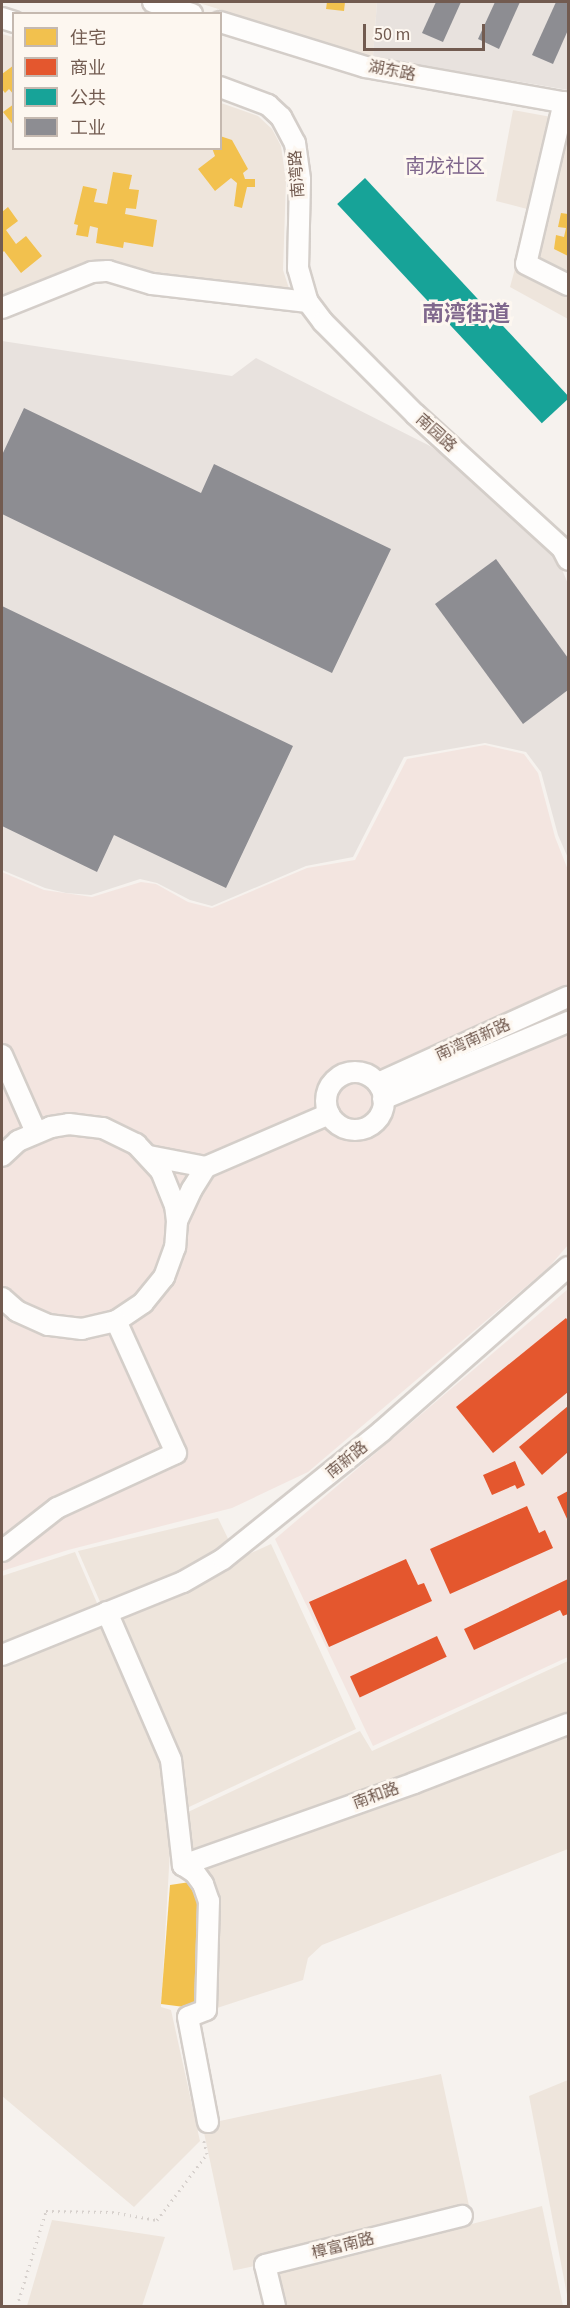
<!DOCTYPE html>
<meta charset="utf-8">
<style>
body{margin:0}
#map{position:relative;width:570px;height:2308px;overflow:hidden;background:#f6f2ee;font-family:"Source Sans 3","Noto Sans SC",sans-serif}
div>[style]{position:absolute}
.residential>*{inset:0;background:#eee5dc;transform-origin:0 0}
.commercial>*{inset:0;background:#f3e5e0}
.industrial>*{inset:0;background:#e8e2de}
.homes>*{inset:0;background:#f2c14e}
.shops>*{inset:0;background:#e4572e;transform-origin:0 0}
.public>*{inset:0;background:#17a398;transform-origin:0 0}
.industry>*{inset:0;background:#8d8d92}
.path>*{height:3px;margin-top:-1.5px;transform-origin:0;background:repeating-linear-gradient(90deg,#d7d1cd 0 1.5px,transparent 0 6px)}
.roads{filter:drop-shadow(2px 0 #d4cec9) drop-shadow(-2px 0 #d4cec9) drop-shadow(0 2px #d4cec9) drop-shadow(0 -2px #d4cec9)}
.minor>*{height:20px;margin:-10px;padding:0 10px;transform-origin:10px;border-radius:10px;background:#fefdfc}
.minor>.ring{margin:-10px;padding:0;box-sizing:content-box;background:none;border:20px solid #fefdfc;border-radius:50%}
span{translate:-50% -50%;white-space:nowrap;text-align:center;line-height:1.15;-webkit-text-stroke:6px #fdf7f0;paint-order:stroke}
.street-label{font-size:16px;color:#725b50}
.quarter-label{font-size:20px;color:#80688d}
.district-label{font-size:22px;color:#80688d;font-weight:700}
.frame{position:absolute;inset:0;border:3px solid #725b50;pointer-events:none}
.legend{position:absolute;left:12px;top:12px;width:210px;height:138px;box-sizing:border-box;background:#fdf7f0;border:2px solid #c5b9b0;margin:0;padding:8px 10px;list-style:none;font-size:18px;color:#725b50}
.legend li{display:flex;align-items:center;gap:12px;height:30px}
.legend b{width:30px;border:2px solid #c5b9b0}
.scale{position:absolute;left:363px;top:24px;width:122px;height:27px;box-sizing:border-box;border:3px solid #725b50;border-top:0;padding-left:8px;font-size:18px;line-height:21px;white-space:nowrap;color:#725b50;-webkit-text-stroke:4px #fdf7f0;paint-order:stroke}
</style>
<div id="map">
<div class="residential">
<div style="clip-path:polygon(196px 2px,377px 2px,373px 57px)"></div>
<div style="clip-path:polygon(2px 34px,13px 37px,14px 148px,220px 148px,221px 103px,258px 116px,272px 129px,281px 146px,286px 181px,283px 270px,296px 310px,150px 294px,107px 280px,94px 281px,2px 318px)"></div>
<div style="clip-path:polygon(513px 110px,568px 120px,568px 319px,510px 287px,531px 210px,496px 201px)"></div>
<div style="clip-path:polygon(218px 1518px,238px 1559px,271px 1544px,356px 1729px,189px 1807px,78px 1551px)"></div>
<div style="clip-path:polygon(75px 1552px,166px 1763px,172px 1815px,161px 2007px,171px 2010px,200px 2141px,134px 2207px,2px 2096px,2px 1576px)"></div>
<div style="clip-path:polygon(568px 1661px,568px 1849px,322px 1945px,308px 1958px,303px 1980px,211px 2010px,215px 1905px,189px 1857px,188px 1812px,360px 1731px,372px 1751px)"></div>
<div style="left:441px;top:2074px;width:149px;height:244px;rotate:78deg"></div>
<div style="clip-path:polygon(568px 2080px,568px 2300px,529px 2096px)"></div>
<div style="clip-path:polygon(542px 2206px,563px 2306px,284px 2306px,276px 2274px)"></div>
<div style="clip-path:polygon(52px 2220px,165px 2237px,142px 2306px,27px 2306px)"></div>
</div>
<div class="commercial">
<div style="clip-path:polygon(485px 745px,524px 754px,538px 773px,555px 837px,568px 870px,568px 1245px,549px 1267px,308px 1472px,232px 1508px,68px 1550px,2px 1571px,2px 872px,44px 890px,92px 897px,141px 882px,156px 884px,188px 902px,212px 908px,307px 868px,355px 860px,407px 759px)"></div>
<div style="clip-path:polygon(568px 1289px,568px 1657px,373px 1746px,275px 1539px)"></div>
</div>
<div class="industrial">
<div style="clip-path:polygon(377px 2px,568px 2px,568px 90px,373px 57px)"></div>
<div style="clip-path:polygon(2px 341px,232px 376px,256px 358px,430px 446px,480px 483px,555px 552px,568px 584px,568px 858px,558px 835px,541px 772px,526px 752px,485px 743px,404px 757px,353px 857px,306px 866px,212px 906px,190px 900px,157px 883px,140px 879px,91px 895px,66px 893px,45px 888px,2px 870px)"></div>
</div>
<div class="homes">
<div style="clip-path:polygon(327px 2px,345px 2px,344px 11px,326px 9px)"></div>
<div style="clip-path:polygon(14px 65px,14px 95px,9px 89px,5px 93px,2px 89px,2px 74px)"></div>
<div style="clip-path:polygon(14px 104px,14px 126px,3px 112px)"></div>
<div style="clip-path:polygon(220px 136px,232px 140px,248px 169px,243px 173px,245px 179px,255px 179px,255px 187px,247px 187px,242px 208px,234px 206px,237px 183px,231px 178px,215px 191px,198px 169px,215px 156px,212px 148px,220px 148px)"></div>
<div style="clip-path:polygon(113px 172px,132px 175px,129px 189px,139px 190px,136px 209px,126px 208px,125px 214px,157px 220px,153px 247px,124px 242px,123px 248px,96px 243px,98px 228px,90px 226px,88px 237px,76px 235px,78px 225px,74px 224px,83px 186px,97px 189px,94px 202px,107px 204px)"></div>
<div style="clip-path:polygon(8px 207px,18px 221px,6px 230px,16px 244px,26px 236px,42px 256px,21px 273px,4px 251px,2px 253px,2px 212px)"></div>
<div style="clip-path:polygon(561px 213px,568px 214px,568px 256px,554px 249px,556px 235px,564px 237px,566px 228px,558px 227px)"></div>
<div style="clip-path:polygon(190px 1882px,204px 1905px,200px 2009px,161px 2004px,170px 1885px)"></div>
</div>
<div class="shops">
<div style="clip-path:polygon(566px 1318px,568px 1321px,568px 1392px,493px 1453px,456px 1407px)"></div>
<div style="clip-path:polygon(568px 1406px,568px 1452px,542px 1475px,519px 1447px)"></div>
<div style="clip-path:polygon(515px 1461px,525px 1485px,517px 1489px,515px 1485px,492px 1495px,483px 1475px)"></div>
<div style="clip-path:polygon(568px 1491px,568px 1521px,557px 1497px)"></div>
<div style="clip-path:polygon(527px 1506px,539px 1533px,545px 1530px,553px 1548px,450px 1594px,430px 1549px)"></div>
<div style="clip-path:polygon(406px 1559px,418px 1585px,424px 1583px,432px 1601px,329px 1647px,309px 1602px)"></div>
<div style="clip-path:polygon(568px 1579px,568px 1614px,563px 1616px,560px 1610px,474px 1650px,464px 1629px)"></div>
<div style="left:437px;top:1636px;width:23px;height:96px;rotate:65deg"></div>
</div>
<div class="public">
<div style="left:365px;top:178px;width:300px;height:38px;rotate:47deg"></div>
</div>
<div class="industry">
<div style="clip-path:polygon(436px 2px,461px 2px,443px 42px,422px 33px)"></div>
<div style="clip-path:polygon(495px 2px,520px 2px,499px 49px,478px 39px)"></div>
<div style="clip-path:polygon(556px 2px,568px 2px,568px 30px,553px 64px,532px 55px)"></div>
<div style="clip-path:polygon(24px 408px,201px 493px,214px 464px,391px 549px,332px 673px,2px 514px,2px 455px)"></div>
<div style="clip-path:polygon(496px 559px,568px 658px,568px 690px,523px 724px,435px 604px)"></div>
<div style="clip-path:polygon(2px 606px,293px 746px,226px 888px,114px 835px,97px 872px,2px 826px)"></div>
</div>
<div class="path">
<div style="left:17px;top:2306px;width:99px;rotate:-73deg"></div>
<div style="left:46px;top:2211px;width:66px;rotate:0.9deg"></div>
<div style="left:112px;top:2212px;width:46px;rotate:10.1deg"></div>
<div style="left:157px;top:2220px;width:83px;rotate:-52.9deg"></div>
<div style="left:207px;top:2154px;width:16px;rotate:-104deg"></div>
</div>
<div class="roads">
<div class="minor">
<div style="left:153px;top:2px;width:41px;rotate:17.1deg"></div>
<div style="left:2px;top:18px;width:13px;rotate:18deg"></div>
<div style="left:220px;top:22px;width:152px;rotate:17.2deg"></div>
<div style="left:365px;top:67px;width:206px;rotate:10.1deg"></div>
<div style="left:220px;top:87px;width:51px;rotate:20.6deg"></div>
<div style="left:268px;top:105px;width:18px;rotate:43deg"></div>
<div style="left:281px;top:117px;width:30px;rotate:62deg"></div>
<div style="left:295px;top:143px;width:37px;rotate:82deg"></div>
<div style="left:300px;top:180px;width:88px;rotate:91.3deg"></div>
<div style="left:298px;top:268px;width:35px;rotate:74deg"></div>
<div style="left:308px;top:302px;width:25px;rotate:53deg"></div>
<div style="left:323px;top:322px;width:130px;rotate:45deg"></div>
<div style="left:415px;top:414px;width:199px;rotate:42.4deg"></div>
<div style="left:562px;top:548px;width:13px;rotate:63deg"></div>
<div style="left:564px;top:102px;width:166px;rotate:103.2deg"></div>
<div style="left:526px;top:264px;width:47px;rotate:26.6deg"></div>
<div style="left:2px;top:308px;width:97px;rotate:-21.8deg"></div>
<div style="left:92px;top:272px;width:16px;rotate:-4deg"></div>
<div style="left:108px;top:271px;width:46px;rotate:16.5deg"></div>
<div style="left:152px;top:284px;width:157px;rotate:6.6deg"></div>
<div style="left:2px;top:1055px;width:84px;rotate:66.2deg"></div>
<div class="ring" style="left:326px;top:1072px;width:38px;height:38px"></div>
<div style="left:378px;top:1083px;width:209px;rotate:-24.4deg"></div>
<div style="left:383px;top:1099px;width:200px;rotate:-22.6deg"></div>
<div style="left:2px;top:1156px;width:22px;rotate:-43deg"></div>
<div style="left:18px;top:1141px;width:36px;rotate:-23deg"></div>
<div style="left:51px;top:1127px;width:18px;rotate:-9deg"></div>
<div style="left:69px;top:1124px;width:34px;rotate:7deg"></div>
<div style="left:103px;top:1128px;width:37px;rotate:26deg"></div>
<div style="left:136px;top:1144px;width:37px;rotate:47deg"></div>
<div style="left:161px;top:1171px;width:37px;rotate:68deg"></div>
<div style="left:175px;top:1205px;width:16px;rotate:83deg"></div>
<div style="left:177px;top:1221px;width:26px;rotate:94deg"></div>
<div style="left:175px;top:1247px;width:32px;rotate:110deg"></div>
<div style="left:164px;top:1277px;width:33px;rotate:129deg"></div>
<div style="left:143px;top:1303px;width:32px;rotate:146deg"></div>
<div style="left:116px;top:1321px;width:35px;rotate:167deg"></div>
<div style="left:82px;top:1329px;width:34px;rotate:-173deg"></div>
<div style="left:48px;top:1325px;width:34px;rotate:-156deg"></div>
<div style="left:17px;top:1311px;width:20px;rotate:-139deg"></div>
<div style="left:149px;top:1156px;width:58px;rotate:10.9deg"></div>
<div style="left:206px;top:1167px;width:134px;rotate:-23.3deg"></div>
<div style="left:177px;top:1221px;width:35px;rotate:-65deg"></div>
<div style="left:192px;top:1189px;width:26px;rotate:-58deg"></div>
<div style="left:2px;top:1551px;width:70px;rotate:-38deg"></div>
<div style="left:57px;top:1508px;width:131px;rotate:-24.8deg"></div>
<div style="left:176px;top:1453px;width:145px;rotate:-114.4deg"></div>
<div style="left:107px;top:1612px;width:161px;rotate:66.6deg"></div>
<div style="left:171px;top:1760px;width:106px;rotate:83.5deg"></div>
<div style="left:183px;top:1865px;width:14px;rotate:34deg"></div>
<div style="left:195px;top:1873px;width:14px;rotate:54deg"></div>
<div style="left:203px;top:1884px;width:18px;rotate:71deg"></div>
<div style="left:209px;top:1901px;width:109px;rotate:91.6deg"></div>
<div style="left:206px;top:2010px;width:19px;rotate:159deg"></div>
<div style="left:188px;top:2017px;width:107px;rotate:79.2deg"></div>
<div style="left:2px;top:1655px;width:195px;rotate:-22deg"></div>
<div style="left:183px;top:1582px;width:46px;rotate:-29.9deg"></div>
<div style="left:223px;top:1559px;width:204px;rotate:-38.8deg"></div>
<div style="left:382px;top:1431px;width:248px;rotate:-41.4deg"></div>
<div style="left:183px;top:1865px;width:245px;rotate:-19.5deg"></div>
<div style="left:414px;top:1783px;width:165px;rotate:-21deg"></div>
<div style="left:275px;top:2306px;width:42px;rotate:-103.7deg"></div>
<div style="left:265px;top:2265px;width:203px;rotate:-14deg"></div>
</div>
</div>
<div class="street-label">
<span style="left:392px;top:71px;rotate:11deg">湖东路</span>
<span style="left:297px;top:174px;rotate:-94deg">南湾路</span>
<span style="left:436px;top:433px;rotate:42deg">南园路</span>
<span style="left:473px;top:1040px;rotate:-24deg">南湾南新路</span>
<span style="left:347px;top:1460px;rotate:-39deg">南新路</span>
<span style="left:376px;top:1796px;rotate:-20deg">南和路</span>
<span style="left:343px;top:2246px;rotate:-14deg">樟富南路</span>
</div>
<div class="quarter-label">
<span style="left:445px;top:167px">南龙社区</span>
</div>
<div class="district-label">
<span style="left:466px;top:315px">南湾街道</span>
</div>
<div class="frame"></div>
<ul class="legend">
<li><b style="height:16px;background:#f2c14e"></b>住宅</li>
<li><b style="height:16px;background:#e4572e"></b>商业</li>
<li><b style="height:16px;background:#17a398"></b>公共</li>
<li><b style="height:16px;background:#8d8d92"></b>工业</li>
</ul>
<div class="scale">50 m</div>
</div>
